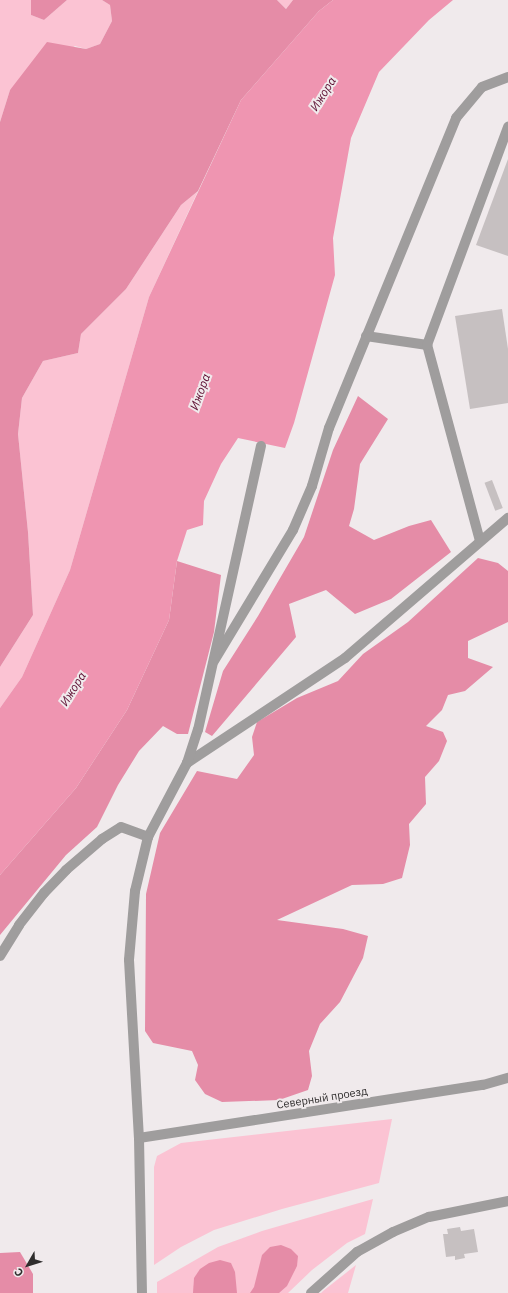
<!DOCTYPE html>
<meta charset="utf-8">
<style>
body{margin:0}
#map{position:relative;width:508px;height:1293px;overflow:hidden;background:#f0eaec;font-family:"IBM Plex Sans",sans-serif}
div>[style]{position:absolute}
.green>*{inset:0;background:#fbc3d3}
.forest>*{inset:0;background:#e58ca7}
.water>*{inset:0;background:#ef95b1}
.building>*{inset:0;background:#c6c0c1;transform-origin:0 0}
.service>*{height:10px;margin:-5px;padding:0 5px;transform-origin:5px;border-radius:5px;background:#9f9d9d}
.minor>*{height:10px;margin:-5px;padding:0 5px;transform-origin:5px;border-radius:5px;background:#9f9d9d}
span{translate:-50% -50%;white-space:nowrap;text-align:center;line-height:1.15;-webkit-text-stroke:4px #f0eaec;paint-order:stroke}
.street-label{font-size:11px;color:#2f2d2d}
.water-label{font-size:12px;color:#5a0a2e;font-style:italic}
.north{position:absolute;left:8px;top:1245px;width:40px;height:40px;-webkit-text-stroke:3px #f0eaec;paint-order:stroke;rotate:231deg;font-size:11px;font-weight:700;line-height:16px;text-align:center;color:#2f2d2d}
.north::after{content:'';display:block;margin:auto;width:14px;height:18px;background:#2f2d2d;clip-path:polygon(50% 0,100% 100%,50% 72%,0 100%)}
</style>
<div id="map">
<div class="green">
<div style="clip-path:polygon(0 0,31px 0,31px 15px,44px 20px,67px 0,102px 0,110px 5px,112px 21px,100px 44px,86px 49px,75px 46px,10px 90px,0 122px)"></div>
<div style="clip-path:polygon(277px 0,293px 0,286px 9px)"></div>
<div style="clip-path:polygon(198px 191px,149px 297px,70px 570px,22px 677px,0 708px,0 667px,33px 615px,28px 532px,18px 434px,22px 398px,43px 361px,78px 353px,81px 334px,126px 289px,181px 205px)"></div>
<div style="clip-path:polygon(392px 1119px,379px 1183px,282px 1209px,214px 1230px,181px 1247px,154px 1265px,154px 1167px,157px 1156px,181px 1143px)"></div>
<div style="clip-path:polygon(373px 1199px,365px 1234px,347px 1243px,312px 1270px,288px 1293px,157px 1293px,157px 1282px,218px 1247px,262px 1231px)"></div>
<div style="clip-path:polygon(356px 1265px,348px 1293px,321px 1293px,323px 1291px)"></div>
</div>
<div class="forest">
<div style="clip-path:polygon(31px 0,67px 0,44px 20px,31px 15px)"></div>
<div style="clip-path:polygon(102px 0,277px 0,286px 9px,293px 0,333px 0,319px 11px,241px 100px,198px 191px,181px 205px,126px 289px,81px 334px,78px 353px,43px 361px,22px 398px,18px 434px,28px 532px,33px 615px,0 667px,0 122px,10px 90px,47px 42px,86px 49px,100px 44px,112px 21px,110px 5px)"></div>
<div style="clip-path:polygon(358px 396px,388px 419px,360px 464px,354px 509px,349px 526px,374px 540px,409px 526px,431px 520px,451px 552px,391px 599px,355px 614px,326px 590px,289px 604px,296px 637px,212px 736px,205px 732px,223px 671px,258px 616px,304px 537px,333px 450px)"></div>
<div style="clip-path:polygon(478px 558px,498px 563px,508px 571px,508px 622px,468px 641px,468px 658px,493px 667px,465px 691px,448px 695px,442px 710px,426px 726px,443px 732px,447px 741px,439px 761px,425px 777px,426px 804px,409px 824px,410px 845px,402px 878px,383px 884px,352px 885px,277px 920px,343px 929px,368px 936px,363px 958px,340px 1002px,320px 1024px,309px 1051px,312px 1076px,308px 1090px,279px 1100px,222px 1102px,205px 1094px,195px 1080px,198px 1065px,192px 1051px,153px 1043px,145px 1031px,146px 894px,160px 833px,197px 771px,237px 779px,254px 755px,252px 737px,257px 722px,297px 698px,338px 681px,363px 654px,408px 622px)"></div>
<div style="clip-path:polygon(177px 561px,221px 575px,214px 632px,188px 734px,177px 734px,163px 726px,139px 751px,118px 785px,97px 827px,66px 855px,0 935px,0 875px,76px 788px,127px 710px,169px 620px)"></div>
<div style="clip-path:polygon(281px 1245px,291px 1249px,298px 1256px,297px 1266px,287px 1286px,279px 1293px,250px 1293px,254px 1287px,262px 1255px,270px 1247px)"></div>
<div style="clip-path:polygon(20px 1252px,33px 1274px,33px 1293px,0 1293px,0 1253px)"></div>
<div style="clip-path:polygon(220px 1260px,231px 1263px,235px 1272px,237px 1293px,193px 1293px,194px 1278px,200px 1269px,209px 1263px)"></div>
</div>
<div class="water">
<div style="clip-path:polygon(333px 0,453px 0,429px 20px,379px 72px,351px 138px,333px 238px,335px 275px,294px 423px,285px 448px,238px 438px,221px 464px,204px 501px,203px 525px,187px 530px,177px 561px,169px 620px,127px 710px,76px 788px,0 875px,0 708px,22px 677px,70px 570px,149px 297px,241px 100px,319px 11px)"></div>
</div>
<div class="building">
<div style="clip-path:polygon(508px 159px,508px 256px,476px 245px)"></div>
<div style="clip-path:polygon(502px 309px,508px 349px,508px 403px,470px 409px,455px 316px)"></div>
<div style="left:492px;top:480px;width:30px;height:8px;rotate:69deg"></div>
<div style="clip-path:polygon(460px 1227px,461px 1231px,474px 1229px,478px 1252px,464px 1254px,465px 1258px,455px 1260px,455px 1256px,446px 1257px,443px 1234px,448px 1234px,447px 1229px)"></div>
</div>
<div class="service">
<div style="left:366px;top:336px;width:62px;rotate:8.4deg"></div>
<div style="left:480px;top:541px;width:203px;rotate:-105.1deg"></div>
<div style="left:427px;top:345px;width:233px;rotate:-69.6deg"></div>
<div style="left:214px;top:661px;width:153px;rotate:-58.9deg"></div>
<div style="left:293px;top:530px;width:48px;rotate:-66.6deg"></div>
<div style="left:312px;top:486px;width:60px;rotate:-73.7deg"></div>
<div style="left:329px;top:428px;width:335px;rotate:-67.7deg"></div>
<div style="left:456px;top:118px;width:40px;rotate:-50deg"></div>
<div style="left:482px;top:87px;width:28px;rotate:-21deg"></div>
<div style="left:187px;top:763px;width:190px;rotate:-33.6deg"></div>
<div style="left:345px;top:658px;width:215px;rotate:-40.7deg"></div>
<div style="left:148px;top:837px;width:84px;rotate:-62.2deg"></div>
<div style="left:187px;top:763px;width:35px;rotate:-72deg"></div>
<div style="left:198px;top:730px;width:291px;rotate:-77.5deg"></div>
<div style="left:311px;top:1293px;width:62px;rotate:-41.7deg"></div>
<div style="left:357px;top:1252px;width:41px;rotate:-29.1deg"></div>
<div style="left:393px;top:1232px;width:39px;rotate:-23deg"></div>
<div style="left:429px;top:1217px;width:81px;rotate:-11.4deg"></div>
</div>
<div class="minor">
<div style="left:0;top:956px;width:36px;rotate:-58deg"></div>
<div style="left:19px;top:925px;width:41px;rotate:-52deg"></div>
<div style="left:44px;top:893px;width:32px;rotate:-46deg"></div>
<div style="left:66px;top:870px;width:48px;rotate:-40.7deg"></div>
<div style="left:102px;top:839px;width:22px;rotate:-32deg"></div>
<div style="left:121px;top:827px;width:29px;rotate:20deg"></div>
<div style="left:148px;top:837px;width:56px;rotate:103.5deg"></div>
<div style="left:135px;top:891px;width:69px;rotate:95deg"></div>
<div style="left:129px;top:960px;width:178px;rotate:86.8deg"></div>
<div style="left:139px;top:1138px;width:155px;rotate:88.9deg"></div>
<div style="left:139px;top:1138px;width:348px;rotate:-8.8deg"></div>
<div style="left:483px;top:1085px;width:26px;rotate:-16deg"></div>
</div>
<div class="street-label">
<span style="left:322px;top:1098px;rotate:-9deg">Северный проезд</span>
</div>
<div class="water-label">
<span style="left:323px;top:94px;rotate:-58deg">Ижора</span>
<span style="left:200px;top:392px;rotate:-70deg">Ижора</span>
<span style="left:73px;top:689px;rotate:-58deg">Ижора</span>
</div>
<div class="north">С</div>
</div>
